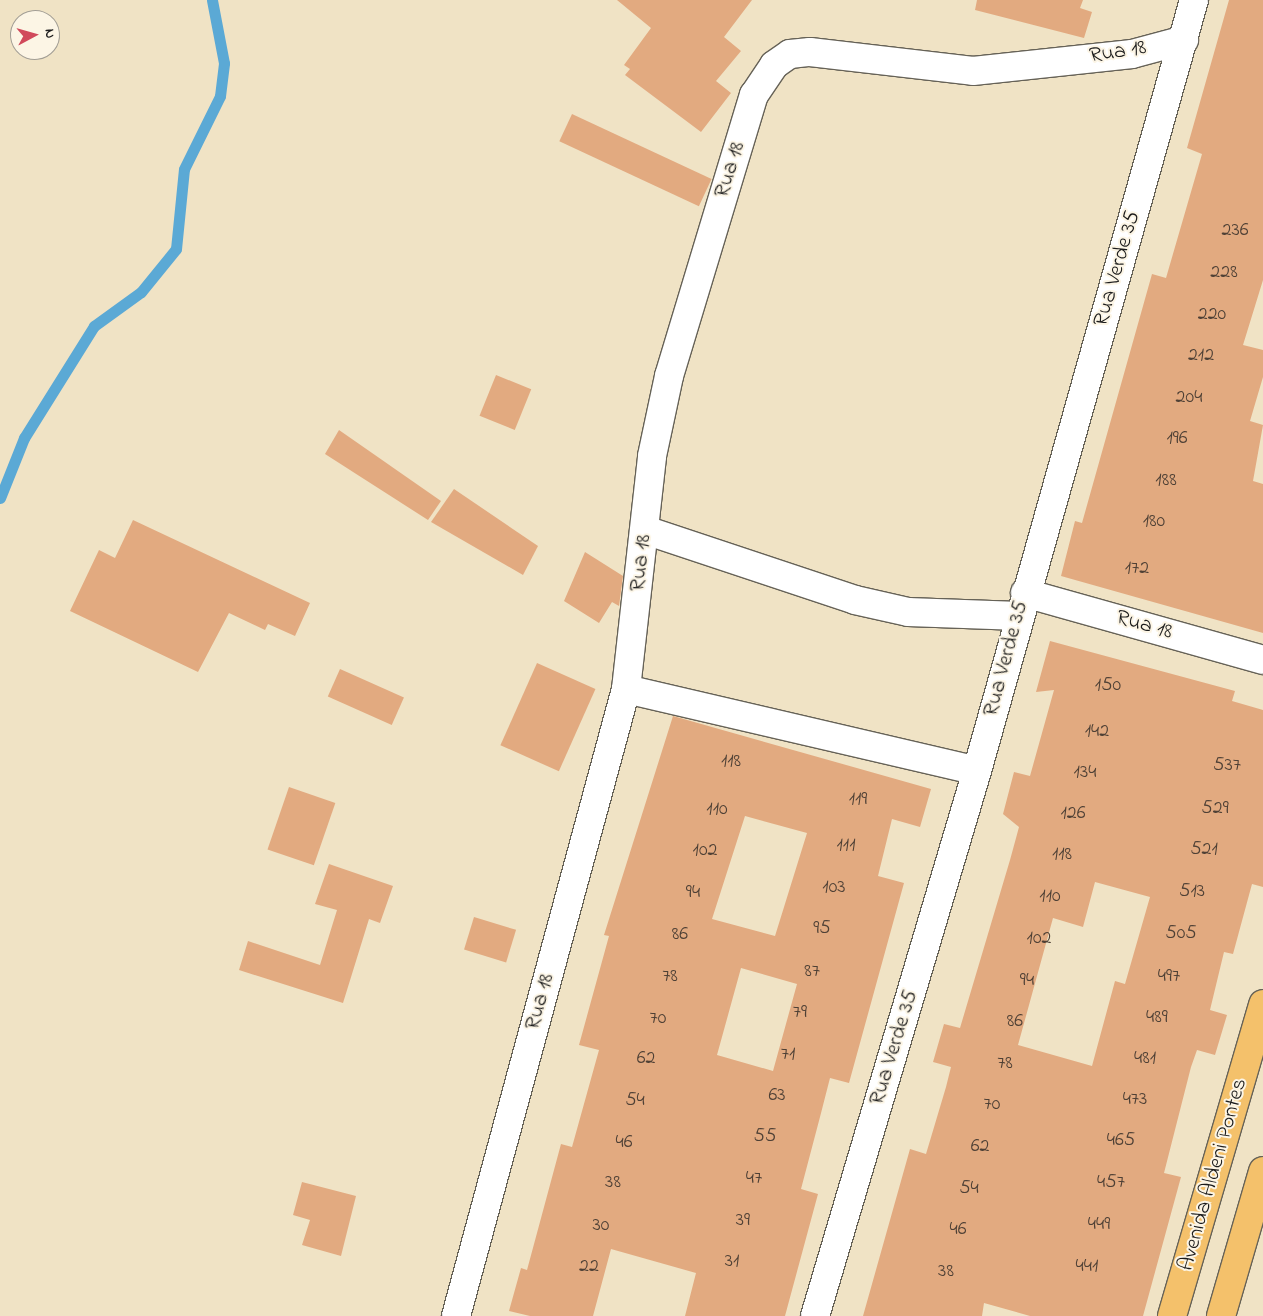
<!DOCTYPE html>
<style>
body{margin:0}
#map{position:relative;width:1263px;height:1316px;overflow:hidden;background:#f0e3c5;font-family:"Indie Flower",sans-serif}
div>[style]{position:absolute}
.stream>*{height:11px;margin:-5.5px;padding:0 5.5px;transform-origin:5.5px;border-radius:5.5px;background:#5ba9d5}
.building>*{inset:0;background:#e2aa80;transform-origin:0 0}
.roads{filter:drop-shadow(1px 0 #666257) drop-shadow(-1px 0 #666257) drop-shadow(0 1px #666257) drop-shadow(0 -1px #666257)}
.minor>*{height:28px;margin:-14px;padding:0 14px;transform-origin:14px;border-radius:14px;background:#fff}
.major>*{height:28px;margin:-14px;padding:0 14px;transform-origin:14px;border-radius:14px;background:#f4c16b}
span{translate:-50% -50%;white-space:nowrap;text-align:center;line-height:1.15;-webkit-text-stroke:4px #fcf5e5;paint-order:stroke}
.number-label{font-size:20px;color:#4e4035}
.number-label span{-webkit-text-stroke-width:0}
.street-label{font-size:22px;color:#1c1c1c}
.north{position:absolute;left:10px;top:10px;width:50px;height:50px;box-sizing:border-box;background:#fcf5e5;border:1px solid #a29e95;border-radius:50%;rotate:84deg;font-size:14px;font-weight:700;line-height:20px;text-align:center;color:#1c1c1c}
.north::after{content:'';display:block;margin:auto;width:18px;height:22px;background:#d1495b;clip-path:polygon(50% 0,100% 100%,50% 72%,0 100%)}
</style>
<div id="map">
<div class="stream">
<div style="left:0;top:498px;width:65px;rotate:-68.2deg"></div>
<div style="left:24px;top:438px;width:132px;rotate:-58deg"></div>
<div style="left:94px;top:326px;width:58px;rotate:-35.9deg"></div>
<div style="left:141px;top:292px;width:55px;rotate:-50.9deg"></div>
<div style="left:176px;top:249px;width:80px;rotate:-84.3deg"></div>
<div style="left:184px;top:169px;width:81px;rotate:-63.7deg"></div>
<div style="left:220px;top:96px;width:33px;rotate:-83deg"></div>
<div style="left:224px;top:63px;width:64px;rotate:-100.8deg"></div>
</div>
<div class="building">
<div style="clip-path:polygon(617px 0,752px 0,724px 37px,741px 51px,716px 81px,731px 93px,701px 132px,625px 75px,630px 69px,624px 65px,651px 28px)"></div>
<div style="clip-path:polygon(977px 0,1083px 0,1080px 8px,1092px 12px,1084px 38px,975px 10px)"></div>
<div style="clip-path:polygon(1229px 0,1263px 0,1263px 280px,1243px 345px,1263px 350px,1263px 377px,1250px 421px,1263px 425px,1253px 481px,1263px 484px,1263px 633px,1061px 576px,1075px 521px,1082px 523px,1152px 274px,1166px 278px,1202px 154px,1187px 148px)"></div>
<div style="left:572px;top:114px;width:154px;height:30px;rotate:25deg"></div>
<div style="left:496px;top:375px;width:38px;height:44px;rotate:22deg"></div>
<div style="clip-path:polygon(339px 430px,441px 501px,428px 520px,325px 454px)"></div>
<div style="clip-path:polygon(454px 489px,538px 546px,523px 575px,431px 522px)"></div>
<div style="clip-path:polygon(133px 520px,310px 603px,295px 636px,268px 624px,265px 630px,229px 613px,198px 672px,70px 611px,99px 550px,115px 558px)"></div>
<div style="clip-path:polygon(585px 552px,623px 576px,619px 606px,612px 602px,599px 623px,564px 601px)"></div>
<div style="clip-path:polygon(evenodd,1050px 641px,1235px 691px,1232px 701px,1263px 710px,1263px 887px,1252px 884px,1233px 954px,1224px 952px,1210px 1010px,1227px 1015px,1215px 1055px,1197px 1050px,1191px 1067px,1164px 1173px,1181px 1177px,1143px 1316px,1030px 1316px,984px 1303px,982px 1316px,863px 1316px,910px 1149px,926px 1154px,946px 1087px,951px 1067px,933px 1062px,944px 1024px,960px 1028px,1010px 860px,1019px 827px,1003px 814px,1014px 772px,1030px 776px,1054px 690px,1036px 692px,1050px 641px,1095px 882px,1150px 897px,1125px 984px,1115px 981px,1092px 1066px,1018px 1045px,1053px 918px,1083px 927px,1095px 882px)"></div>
<div style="left:537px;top:663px;width:64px;height:90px;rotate:24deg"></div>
<div style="left:340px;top:669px;width:70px;height:30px;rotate:24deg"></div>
<div style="clip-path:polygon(evenodd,673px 716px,931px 789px,920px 827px,892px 819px,878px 876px,904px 883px,849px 1083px,830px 1078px,820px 1117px,801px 1189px,818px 1194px,785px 1316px,685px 1316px,696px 1273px,611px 1249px,593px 1316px,530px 1316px,509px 1311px,521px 1268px,527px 1270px,561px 1144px,572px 1147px,599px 1050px,579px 1045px,609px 936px,604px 935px,673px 716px,745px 816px,807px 833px,775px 936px,712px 919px,745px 816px,673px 716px,741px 968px,797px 984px,773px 1071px,717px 1055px,741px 968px)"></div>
<div style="left:289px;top:787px;width:49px;height:66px;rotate:19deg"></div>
<div style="clip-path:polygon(329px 864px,393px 886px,380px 923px,369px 919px,343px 1003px,239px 970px,248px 941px,320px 965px,337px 910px,315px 904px)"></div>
<div style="left:474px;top:917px;width:44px;height:34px;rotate:17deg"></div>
<div style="clip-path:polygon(302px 1182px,356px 1196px,341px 1256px,302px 1245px,310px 1220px,293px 1215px)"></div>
</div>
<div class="roads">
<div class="minor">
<div style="left:645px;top:530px;width:221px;rotate:18.4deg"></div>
<div style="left:855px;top:600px;width:54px;rotate:12.8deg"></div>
<div style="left:908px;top:612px;width:112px;rotate:2deg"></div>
<div style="left:1025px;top:593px;width:247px;rotate:15.7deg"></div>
<div style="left:626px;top:689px;width:360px;rotate:13.1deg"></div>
<div style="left:456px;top:1316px;width:650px;rotate:-74.83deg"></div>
<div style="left:626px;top:689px;width:234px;rotate:-83.6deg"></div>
<div style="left:652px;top:456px;width:82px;rotate:-78deg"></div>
<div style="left:669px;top:376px;width:294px;rotate:-73.2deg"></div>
<div style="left:754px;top:95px;width:36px;rotate:-56deg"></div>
<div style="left:774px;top:65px;width:19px;rotate:-35deg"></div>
<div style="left:790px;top:54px;width:20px;rotate:-6deg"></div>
<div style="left:810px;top:52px;width:164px;rotate:6.6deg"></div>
<div style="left:973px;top:71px;width:160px;rotate:-6.1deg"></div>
<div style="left:1132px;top:54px;width:54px;rotate:-15.1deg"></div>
<div style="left:815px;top:1316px;width:569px;rotate:-73.45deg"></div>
<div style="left:977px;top:771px;width:801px;rotate:-74.28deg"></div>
</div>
<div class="major">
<div style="left:1172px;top:1316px;width:325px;rotate:-73.7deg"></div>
<div style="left:1221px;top:1316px;width:151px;rotate:-73.8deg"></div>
</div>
</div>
<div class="number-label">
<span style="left:1235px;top:230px">236</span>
<span style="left:1224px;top:272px">228</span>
<span style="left:1212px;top:314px">220</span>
<span style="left:1201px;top:355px">212</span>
<span style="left:1189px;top:397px">204</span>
<span style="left:1177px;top:438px">196</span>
<span style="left:1166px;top:480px">188</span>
<span style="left:1154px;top:521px">180</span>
<span style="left:1137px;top:568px">172</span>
<span style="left:1108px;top:685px">150</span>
<span style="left:1097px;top:731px">142</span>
<span style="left:731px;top:761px">118</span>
<span style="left:1227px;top:765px">537</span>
<span style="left:1085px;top:772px">134</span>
<span style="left:858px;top:799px">119</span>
<span style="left:1215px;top:808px">529</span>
<span style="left:717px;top:809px">110</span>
<span style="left:1073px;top:813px">126</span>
<span style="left:846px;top:845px">111</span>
<span style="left:1204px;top:849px">521</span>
<span style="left:705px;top:850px">102</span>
<span style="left:1062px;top:854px">118</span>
<span style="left:834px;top:887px">103</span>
<span style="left:1192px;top:891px">513</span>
<span style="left:693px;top:892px">94</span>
<span style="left:1050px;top:896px">110</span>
<span style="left:822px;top:928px">95</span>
<span style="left:1181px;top:933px">505</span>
<span style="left:680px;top:934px">86</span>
<span style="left:1039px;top:938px">102</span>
<span style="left:812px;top:971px">87</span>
<span style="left:670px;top:976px">78</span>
<span style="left:1169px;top:976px">497</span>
<span style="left:1027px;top:980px">94</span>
<span style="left:800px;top:1012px">79</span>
<span style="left:1157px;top:1017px">489</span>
<span style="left:658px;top:1018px">70</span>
<span style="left:1015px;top:1021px">86</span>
<span style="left:788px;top:1054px">71</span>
<span style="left:646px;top:1058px">62</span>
<span style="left:1145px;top:1058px">481</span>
<span style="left:1005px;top:1063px">78</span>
<span style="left:777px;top:1095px">63</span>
<span style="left:1135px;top:1099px">473</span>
<span style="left:635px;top:1100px">54</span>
<span style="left:992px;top:1104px">70</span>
<span style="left:765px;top:1136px">55</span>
<span style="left:1121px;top:1140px">465</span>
<span style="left:624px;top:1142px">46</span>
<span style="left:980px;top:1146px">62</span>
<span style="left:754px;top:1178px">47</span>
<span style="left:613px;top:1182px">38</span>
<span style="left:1111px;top:1182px">457</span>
<span style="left:969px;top:1188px">54</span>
<span style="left:743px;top:1220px">39</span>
<span style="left:1099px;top:1224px">449</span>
<span style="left:601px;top:1225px">30</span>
<span style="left:958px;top:1229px">46</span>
<span style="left:732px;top:1261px">31</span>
<span style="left:589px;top:1266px">22</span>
<span style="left:1087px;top:1266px">441</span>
<span style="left:946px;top:1271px">38</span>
</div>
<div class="street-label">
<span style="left:1118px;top:53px;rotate:-9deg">Rua 18</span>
<span style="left:731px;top:170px;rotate:-73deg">Rua 18</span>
<span style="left:1118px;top:269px;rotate:-74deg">Rua Verde 35</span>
<span style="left:642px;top:563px;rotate:-84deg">Rua 18</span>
<span style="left:1144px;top:626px;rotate:16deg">Rua 18</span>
<span style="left:1007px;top:659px;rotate:-75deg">Rua Verde 35</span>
<span style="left:541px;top:1002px;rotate:-75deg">Rua 18</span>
<span style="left:895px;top:1048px;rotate:-73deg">Rua Verde 35</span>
<span style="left:1214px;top:1175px;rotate:-74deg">Avenida Aldeni Pontes</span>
</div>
<div class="north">N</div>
</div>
